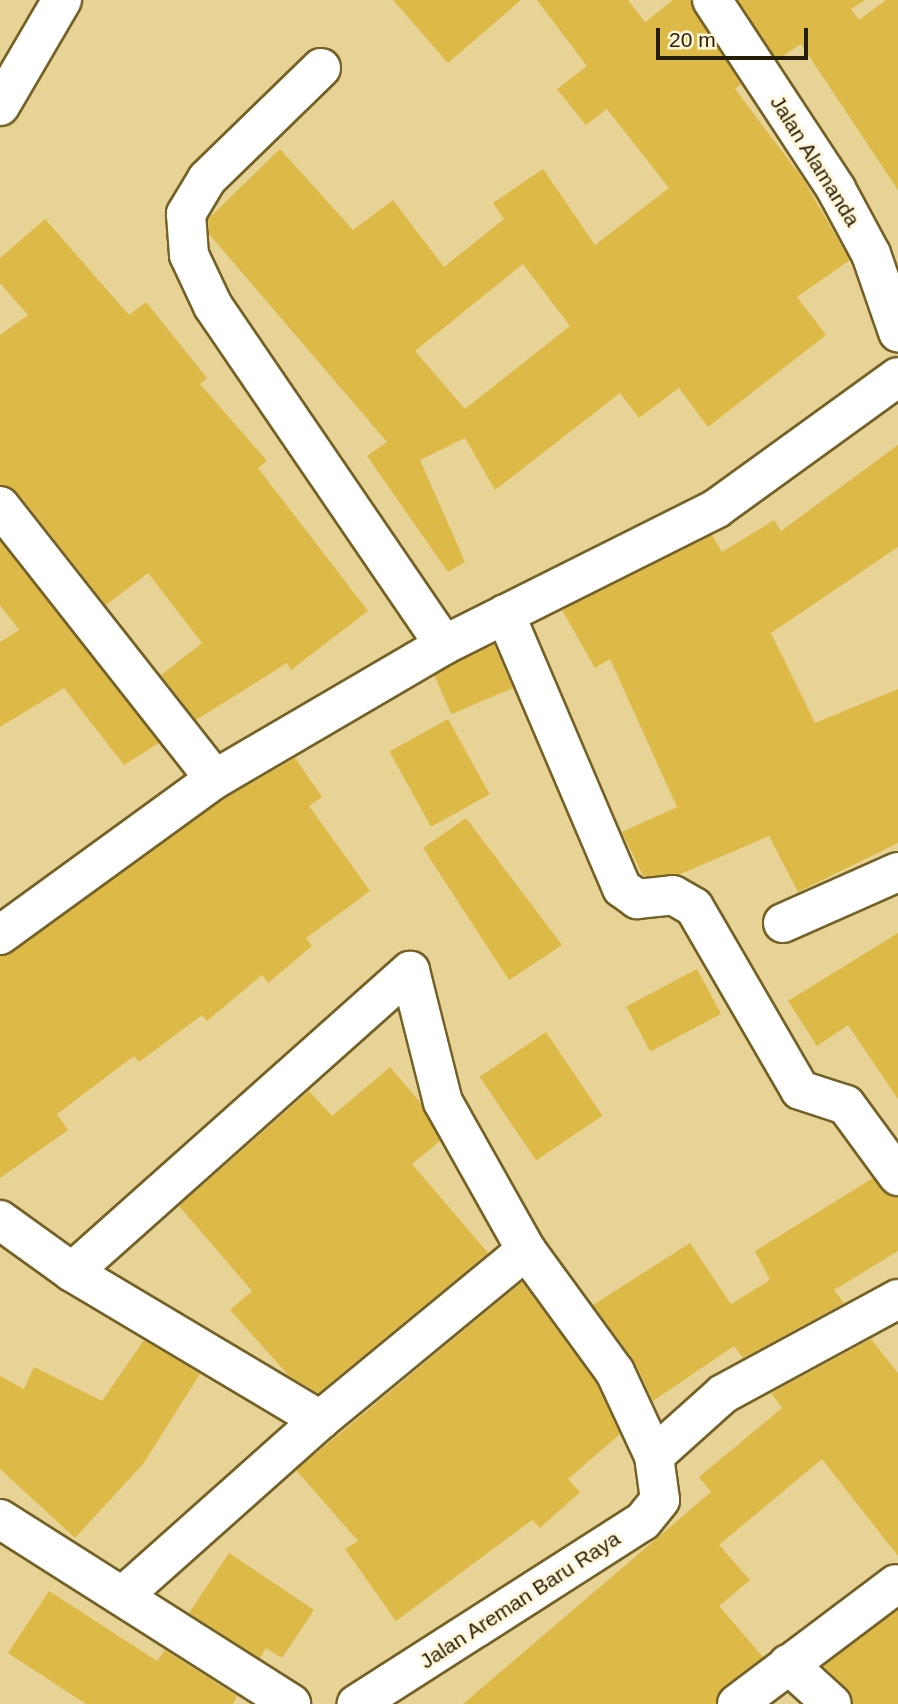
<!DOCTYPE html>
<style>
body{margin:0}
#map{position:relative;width:898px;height:1704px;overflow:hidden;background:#e8d397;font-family:Helvetica,sans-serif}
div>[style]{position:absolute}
.building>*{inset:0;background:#ddb948;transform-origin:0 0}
.roads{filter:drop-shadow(2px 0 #746126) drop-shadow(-2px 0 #746126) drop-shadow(0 2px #746126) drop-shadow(0 -2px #746126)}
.street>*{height:38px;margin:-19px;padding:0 19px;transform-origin:19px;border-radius:19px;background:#fff}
span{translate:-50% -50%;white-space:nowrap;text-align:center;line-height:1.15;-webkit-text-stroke:5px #fff5d7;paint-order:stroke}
.street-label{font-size:21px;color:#251d05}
.scale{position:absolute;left:656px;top:28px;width:152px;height:32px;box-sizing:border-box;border:4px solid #251d05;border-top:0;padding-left:9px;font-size:21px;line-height:24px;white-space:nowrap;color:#251d05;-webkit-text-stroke:5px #fff5d7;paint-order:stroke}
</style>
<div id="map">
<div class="building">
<div style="clip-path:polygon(393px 0,521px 0,448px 63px)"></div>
<div style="clip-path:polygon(evenodd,537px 0,628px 0,645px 22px,673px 0,690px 0,741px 84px,735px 89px,803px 179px,850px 260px,797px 297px,826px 335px,708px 427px,679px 388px,639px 418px,620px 393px,495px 490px,465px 438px,420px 460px,465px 562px,448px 572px,367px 456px,387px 442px,209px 234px,208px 219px,280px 149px,353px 230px,393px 200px,444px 267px,504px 219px,493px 203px,543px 169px,595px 245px,669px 188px,607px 109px,586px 125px,557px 89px,587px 66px,537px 0,523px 264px,570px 326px,465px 409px,415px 351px,523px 264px)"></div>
<div style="clip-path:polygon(738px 0,865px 0,851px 9px,859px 20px,886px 0,898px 0,898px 190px,801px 44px,777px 60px)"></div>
<div style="clip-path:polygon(45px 219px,129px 315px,146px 302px,207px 378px,200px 384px,267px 461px,258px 468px,368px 611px,291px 670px,287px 663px,196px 720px,161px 675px,202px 643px,148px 573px,106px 605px,17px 492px,0 485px,0 335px,28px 315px,0 283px,0 258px)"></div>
<div style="clip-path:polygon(898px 445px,898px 547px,771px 633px,815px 723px,898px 689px,898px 843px,798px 892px,769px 836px,678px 875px,643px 876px,622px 832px,677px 807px,610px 659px,595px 668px,562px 610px,712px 535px,722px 552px,774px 520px,781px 531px)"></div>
<div style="clip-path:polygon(0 541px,159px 743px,124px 765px,64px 688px,0 727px,0 642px,19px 630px,0 605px)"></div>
<div style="left:494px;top:644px;width:48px;height:67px;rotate:67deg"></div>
<div style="left:448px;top:719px;width:86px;height:67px;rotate:61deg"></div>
<div style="clip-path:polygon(295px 758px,322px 797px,309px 806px,370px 891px,306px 938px,312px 946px,268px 983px,262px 975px,207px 1021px,202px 1015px,139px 1062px,134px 1056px,57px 1114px,68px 1130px,0 1178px,0 956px,227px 797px)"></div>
<div style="clip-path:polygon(466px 818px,562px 945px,509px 980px,423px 848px)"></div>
<div style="clip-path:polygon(898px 933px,898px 1099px,848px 1025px,817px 1046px,788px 1001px)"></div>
<div style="left:697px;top:969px;width:51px;height:80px;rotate:62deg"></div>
<div style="left:546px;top:1032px;width:101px;height:80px;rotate:56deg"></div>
<div style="clip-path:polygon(390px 1067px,420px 1102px,440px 1141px,412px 1164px,488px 1253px,318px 1393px,289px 1376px,230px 1310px,252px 1291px,179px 1206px,309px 1091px,332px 1116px)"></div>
<div style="clip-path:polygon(873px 1178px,898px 1197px,898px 1251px,834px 1290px,844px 1303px,743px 1358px,734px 1346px,653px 1401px,633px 1359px,593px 1305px,690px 1243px,731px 1304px,770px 1280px,755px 1251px)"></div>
<div style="clip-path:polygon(522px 1282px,596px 1383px,620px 1434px,568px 1479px,580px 1492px,540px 1528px,532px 1520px,396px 1621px,345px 1549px,358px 1541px,296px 1470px)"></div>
<div style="clip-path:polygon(871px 1339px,898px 1373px,898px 1556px,822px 1459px,719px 1545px,750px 1580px,719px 1606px,763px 1657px,723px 1687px,716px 1704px,463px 1704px,711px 1492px,699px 1477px,782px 1408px,771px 1393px)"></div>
<div style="clip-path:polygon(144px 1340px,200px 1374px,143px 1464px,75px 1538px,0 1469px,0 1376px,24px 1389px,34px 1367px,102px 1401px)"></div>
<div style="clip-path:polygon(229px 1553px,314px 1610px,282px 1658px,266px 1648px,260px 1658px,189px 1613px)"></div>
<div style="clip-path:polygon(49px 1591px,157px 1661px,165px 1650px,237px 1696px,233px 1704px,86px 1704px,8px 1653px)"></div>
<div style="clip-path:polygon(898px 1610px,898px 1704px,853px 1704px,847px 1688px,823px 1666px)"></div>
</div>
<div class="roads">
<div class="street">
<div style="left:712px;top:0;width:226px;rotate:56.7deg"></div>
<div style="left:836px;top:189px;width:74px;rotate:61.7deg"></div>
<div style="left:871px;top:254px;width:83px;rotate:70.9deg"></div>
<div style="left:321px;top:68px;width:159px;rotate:135.8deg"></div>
<div style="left:207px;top:179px;width:41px;rotate:121deg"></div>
<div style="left:186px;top:214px;width:41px;rotate:85.8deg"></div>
<div style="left:189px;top:255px;width:56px;rotate:64.8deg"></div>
<div style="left:213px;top:306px;width:410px;rotate:55.7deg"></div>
<div style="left:0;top:106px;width:123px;rotate:-59.7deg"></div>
<div style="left:0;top:506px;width:347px;rotate:51.8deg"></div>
<div style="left:505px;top:614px;width:298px;rotate:66.9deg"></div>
<div style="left:622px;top:888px;width:19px;rotate:36deg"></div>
<div style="left:637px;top:899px;width:36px;rotate:-6deg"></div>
<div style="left:673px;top:895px;width:24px;rotate:30deg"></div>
<div style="left:694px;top:907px;width:211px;rotate:59.9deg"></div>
<div style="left:800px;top:1090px;width:48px;rotate:18.1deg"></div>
<div style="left:846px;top:1105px;width:88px;rotate:53.8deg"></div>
<div style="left:783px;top:923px;width:126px;rotate:-23.9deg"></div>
<div style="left:0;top:935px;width:266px;rotate:-36deg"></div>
<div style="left:215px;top:779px;width:265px;rotate:-30.3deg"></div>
<div style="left:444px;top:645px;width:305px;rotate:-26.6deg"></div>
<div style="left:717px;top:508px;width:223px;rotate:-35.9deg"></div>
<div style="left:0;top:1220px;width:89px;rotate:35.8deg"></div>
<div style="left:72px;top:1272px;width:289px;rotate:30.8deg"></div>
<div style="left:72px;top:1272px;width:453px;rotate:-41.7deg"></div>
<div style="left:410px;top:971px;width:135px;rotate:75.9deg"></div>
<div style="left:443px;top:1102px;width:170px;rotate:60.7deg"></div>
<div style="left:526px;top:1250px;width:151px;rotate:53.9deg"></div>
<div style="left:615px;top:1372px;width:93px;rotate:65.1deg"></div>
<div style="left:654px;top:1456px;width:44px;rotate:82.2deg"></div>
<div style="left:660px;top:1500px;width:27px;rotate:129deg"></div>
<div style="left:643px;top:1521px;width:340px;rotate:147.4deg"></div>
<div style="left:654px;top:1456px;width:93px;rotate:-41.9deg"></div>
<div style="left:723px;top:1394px;width:199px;rotate:-28.5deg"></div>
<div style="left:0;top:1519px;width:345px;rotate:32.4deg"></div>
<div style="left:126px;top:1593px;width:260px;rotate:-41.7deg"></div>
<div style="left:320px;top:1420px;width:267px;rotate:-39.5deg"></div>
<div style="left:788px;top:1664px;width:59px;rotate:42.3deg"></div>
<div style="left:737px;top:1704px;width:199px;rotate:-37deg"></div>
</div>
</div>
<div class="street-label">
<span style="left:815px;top:161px;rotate:58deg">Jalan Alamanda</span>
<span style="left:520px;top:1600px;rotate:-33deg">Jalan Areman Baru Raya</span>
</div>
<div class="scale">20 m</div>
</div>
